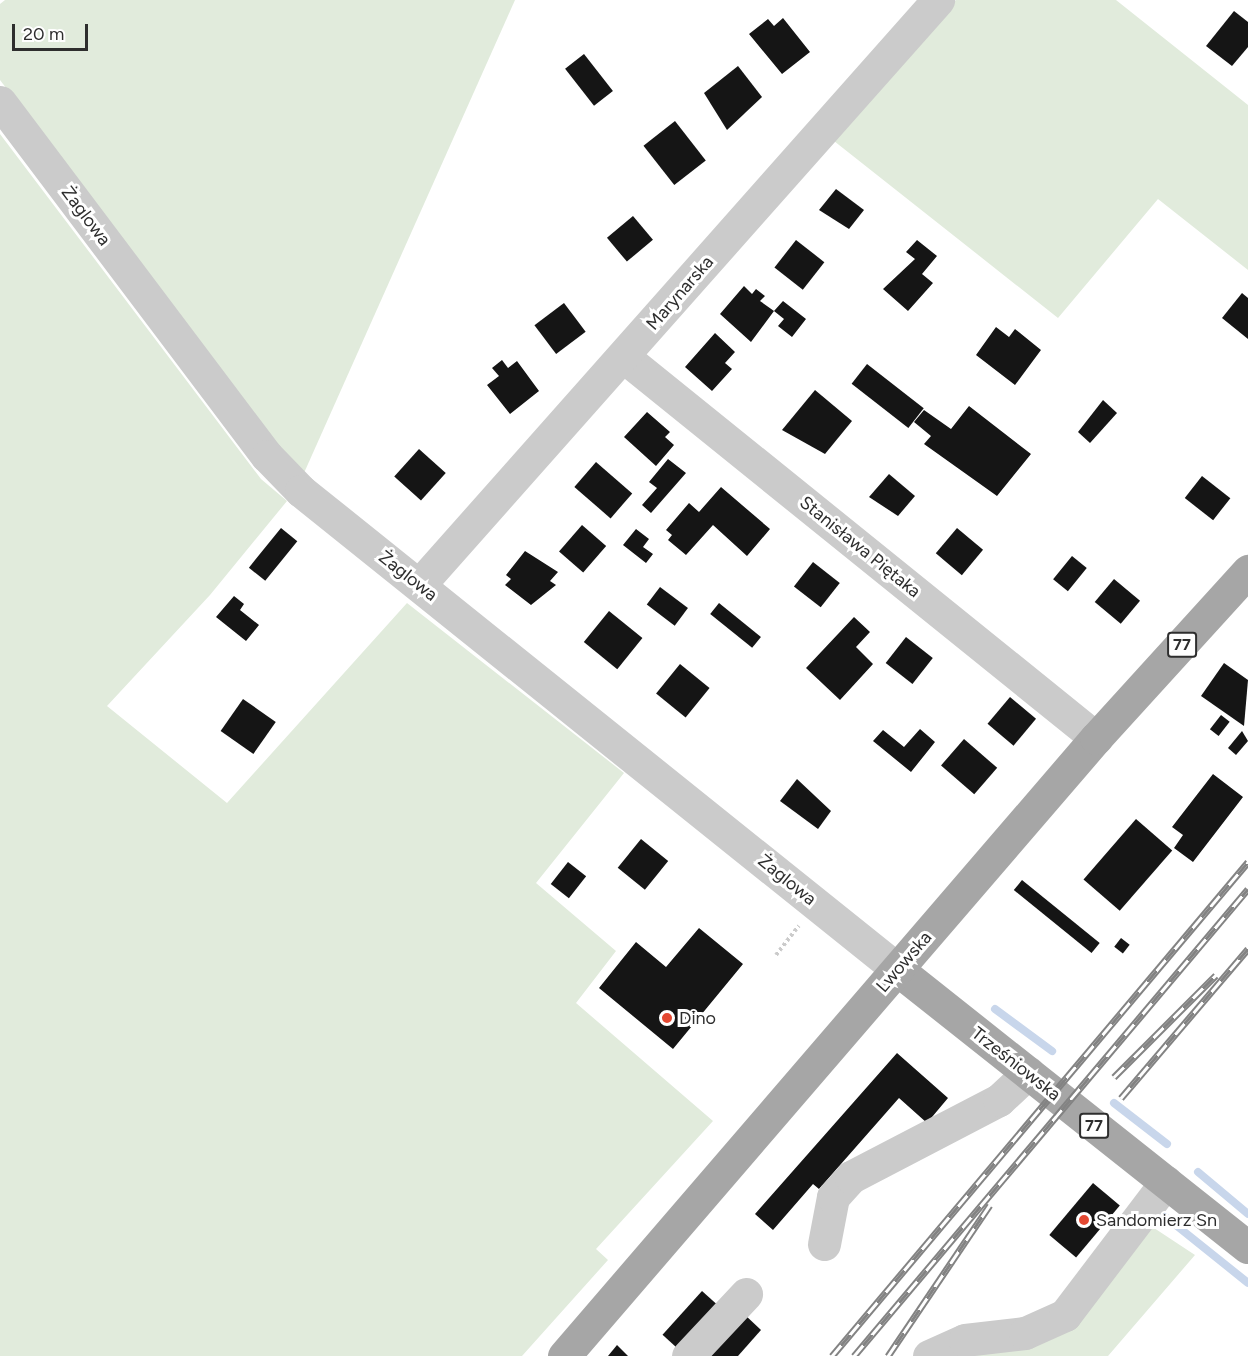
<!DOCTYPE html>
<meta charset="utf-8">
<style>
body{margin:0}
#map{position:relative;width:1248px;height:1356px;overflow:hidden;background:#fff;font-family:Figtree,sans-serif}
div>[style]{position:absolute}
.green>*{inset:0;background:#e1ebdc}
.stream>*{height:8px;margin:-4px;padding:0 4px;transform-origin:4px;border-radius:4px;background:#c8d6eb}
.building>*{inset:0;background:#151515;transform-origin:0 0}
.path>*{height:4px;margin-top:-2px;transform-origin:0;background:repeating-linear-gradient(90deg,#cbcbcb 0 3px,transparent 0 6px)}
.minor>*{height:33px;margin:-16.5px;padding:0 16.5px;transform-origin:16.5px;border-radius:16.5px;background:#cbcbcb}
.major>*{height:33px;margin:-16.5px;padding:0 16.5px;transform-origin:16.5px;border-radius:16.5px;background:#a6a6a6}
.rail>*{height:7px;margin-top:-3.5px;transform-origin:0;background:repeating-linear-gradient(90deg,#fff 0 14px,#838383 0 28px);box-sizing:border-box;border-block:2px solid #838383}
.dots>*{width:16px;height:16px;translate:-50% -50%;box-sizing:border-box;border:3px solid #fff;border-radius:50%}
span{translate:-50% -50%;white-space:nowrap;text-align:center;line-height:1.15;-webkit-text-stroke:6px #fff;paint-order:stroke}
.shield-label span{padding:2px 4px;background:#fff;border:2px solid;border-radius:4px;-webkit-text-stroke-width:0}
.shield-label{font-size:16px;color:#2e2e2e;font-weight:700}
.street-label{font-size:18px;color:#2e2e2e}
.poi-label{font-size:18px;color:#2e2e2e}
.left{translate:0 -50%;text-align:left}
.scale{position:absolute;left:12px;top:24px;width:76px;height:27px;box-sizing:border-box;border:3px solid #2e2e2e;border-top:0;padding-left:8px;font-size:18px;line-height:21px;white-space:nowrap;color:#2e2e2e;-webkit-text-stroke:4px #fff;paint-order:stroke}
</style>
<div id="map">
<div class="green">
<div style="clip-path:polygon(5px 0,515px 0,304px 473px,281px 450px,0 80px,0 4px)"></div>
<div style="clip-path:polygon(956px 0,1116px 0,1248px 105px,1248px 270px,1158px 199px,1058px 318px,834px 141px)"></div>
<div style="clip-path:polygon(0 134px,261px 479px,287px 501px,210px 595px,107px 706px,227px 803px,407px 603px,624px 773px,536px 883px,616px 951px,576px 1003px,713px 1121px,596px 1249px,608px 1260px,522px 1356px,0 1356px)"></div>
<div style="clip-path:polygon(1151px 1226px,1195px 1255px,1108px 1356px,949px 1356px,1026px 1340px)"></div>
</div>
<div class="stream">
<div style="left:995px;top:1009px;width:71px;rotate:36.4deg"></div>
<div style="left:1114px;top:1103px;width:67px;rotate:37.7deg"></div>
<div style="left:1198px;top:1172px;width:65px;rotate:40deg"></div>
<div style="left:1162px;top:1214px;width:110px;rotate:38.7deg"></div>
</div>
<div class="building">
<div style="clip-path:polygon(1234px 11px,1248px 22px,1248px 47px,1232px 66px,1206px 46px)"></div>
<div style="clip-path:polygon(783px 18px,810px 52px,782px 74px,749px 34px,768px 19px,774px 26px)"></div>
<div style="left:584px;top:54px;width:47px;height:24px;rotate:52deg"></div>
<div style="clip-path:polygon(738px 66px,762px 97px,727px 130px,704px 93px)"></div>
<div style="left:675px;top:121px;width:50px;height:40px;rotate:52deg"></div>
<div style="clip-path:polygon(836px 189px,864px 210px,849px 229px,819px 210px)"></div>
<div style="left:633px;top:216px;width:31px;height:34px;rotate:50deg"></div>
<div style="left:796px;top:240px;width:36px;height:35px;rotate:38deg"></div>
<div style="clip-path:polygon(917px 240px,937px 256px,922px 274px,933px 283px,908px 311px,883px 289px,915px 259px,906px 252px)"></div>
<div style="clip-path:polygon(744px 286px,752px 294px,756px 289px,765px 296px,760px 301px,774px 311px,783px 301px,806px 319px,792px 337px,778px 326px,784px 319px,774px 311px,751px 342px,720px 314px)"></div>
<div style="clip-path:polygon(1242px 293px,1248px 298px,1248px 339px,1222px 318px)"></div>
<div style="left:564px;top:303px;width:36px;height:37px;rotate:53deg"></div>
<div style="clip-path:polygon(996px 327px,1009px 337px,1015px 329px,1041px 350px,1015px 385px,976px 355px)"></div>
<div style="clip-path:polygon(715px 333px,735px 352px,725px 363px,732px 369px,712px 391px,685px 367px)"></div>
<div style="clip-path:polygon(502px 360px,508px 368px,517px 361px,539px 391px,510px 414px,487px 385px,499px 376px,492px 368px)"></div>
<div style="left:867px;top:364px;width:72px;height:25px;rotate:38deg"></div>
<div style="clip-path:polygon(815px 390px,852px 421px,825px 454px,782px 430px)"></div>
<div style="clip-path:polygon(1103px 400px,1117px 413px,1090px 443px,1078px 432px)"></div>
<div style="clip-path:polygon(969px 406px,1031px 454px,997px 496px,924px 444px,931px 436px,914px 422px,924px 410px,951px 429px)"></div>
<div style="clip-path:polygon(647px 412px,670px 432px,665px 437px,674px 445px,656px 466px,624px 437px)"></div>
<div style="left:419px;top:449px;width:36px;height:37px;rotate:42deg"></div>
<div style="clip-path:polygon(668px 459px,686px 473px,651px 513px,642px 505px,657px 488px,649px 482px)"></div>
<div style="left:596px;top:462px;width:48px;height:33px;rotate:41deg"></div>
<div style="clip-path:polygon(889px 474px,915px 496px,898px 516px,869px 497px)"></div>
<div style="left:1202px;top:476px;width:36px;height:28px;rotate:38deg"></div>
<div style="clip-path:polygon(721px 487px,770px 529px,747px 556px,713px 525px,686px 555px,668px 540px,672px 535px,666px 530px,689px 503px,699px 512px)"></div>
<div style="left:582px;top:525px;width:32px;height:35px;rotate:41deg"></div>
<div style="left:281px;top:528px;width:21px;height:51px;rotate:39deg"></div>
<div style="left:957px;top:528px;width:34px;height:33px;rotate:40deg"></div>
<div style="clip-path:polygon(636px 529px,649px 539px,643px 547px,653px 554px,646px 563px,623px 545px)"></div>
<div style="clip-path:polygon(525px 551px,558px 572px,550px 581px,556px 585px,531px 605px,505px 585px,511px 579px,506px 575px)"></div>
<div style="left:1072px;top:556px;width:19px;height:30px;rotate:39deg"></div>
<div style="left:813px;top:562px;width:34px;height:31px;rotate:38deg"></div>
<div style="left:1114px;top:579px;width:34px;height:30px;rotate:40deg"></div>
<div style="left:660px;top:587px;width:35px;height:22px;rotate:37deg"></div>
<div style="clip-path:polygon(234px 596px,244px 604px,240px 610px,259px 625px,246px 641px,216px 617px)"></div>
<div style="left:719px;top:603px;width:54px;height:14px;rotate:39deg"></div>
<div style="left:609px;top:611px;width:43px;height:40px;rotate:39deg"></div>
<div style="clip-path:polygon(854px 617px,870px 632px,856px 647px,873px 664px,840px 700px,806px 668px)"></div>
<div style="left:906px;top:637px;width:34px;height:33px;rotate:38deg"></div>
<div style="clip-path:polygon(1224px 663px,1248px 680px,1244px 726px,1201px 696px)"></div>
<div style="left:680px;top:664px;width:38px;height:38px;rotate:39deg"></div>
<div style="left:1010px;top:697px;width:34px;height:35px;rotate:40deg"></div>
<div style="left:243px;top:699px;width:40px;height:39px;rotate:35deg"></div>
<div style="left:1221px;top:715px;width:11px;height:18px;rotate:38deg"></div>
<div style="clip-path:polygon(920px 729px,935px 742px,911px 772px,873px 741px,883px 730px,904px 747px)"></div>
<div style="clip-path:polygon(1242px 731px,1248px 741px,1236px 755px,1228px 748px)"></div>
<div style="left:964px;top:739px;width:44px;height:35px;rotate:41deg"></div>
<div style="clip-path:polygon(1213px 774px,1243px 797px,1193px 862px,1174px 848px,1183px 835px,1172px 827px)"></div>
<div style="clip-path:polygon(797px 779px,831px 811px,818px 829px,780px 801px)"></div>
<div style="left:1136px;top:819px;width:48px;height:80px;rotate:41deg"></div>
<div style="left:641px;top:839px;width:35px;height:37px;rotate:39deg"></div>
<div style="left:568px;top:862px;width:23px;height:28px;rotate:38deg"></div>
<div style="left:1022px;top:880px;width:100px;height:13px;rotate:39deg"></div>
<div style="clip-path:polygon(699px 928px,743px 964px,673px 1049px,599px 988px,636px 942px,666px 967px)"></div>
<div style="left:1121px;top:938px;width:11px;height:11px;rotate:38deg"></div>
<div style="clip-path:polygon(897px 1053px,948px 1098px,927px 1123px,899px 1098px,819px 1189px,813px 1184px,773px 1230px,755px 1214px)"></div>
<div style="left:1093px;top:1183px;width:35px;height:68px;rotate:40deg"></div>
<div style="left:702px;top:1291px;width:24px;height:59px;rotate:42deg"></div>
<div style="clip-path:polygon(744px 1314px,761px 1330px,738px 1356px,707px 1356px)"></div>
<div style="clip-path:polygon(617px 1345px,628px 1356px,608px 1356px)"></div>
</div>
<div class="path">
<div style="left:776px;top:955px;width:37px;rotate:-52deg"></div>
</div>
<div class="minor">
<div style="left:0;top:102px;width:443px;rotate:53deg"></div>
<div style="left:267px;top:456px;width:49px;rotate:45.8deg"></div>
<div style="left:301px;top:491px;width:765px;rotate:38.74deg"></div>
<div style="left:624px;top:357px;width:607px;rotate:38.91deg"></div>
<div style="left:420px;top:584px;width:781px;rotate:-48.43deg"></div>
<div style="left:824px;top:1244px;width:48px;rotate:-79.2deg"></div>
<div style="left:833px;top:1197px;width:27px;rotate:-48deg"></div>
<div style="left:851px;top:1177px;width:167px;rotate:-27.5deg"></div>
<div style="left:999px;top:1100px;width:40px;rotate:-43deg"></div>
<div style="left:688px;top:1356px;width:85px;rotate:-46.9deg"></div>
<div style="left:929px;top:1356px;width:39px;rotate:-24deg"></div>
<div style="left:965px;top:1340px;width:60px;rotate:-6.7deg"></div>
<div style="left:1025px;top:1333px;width:44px;rotate:-24.2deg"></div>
<div style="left:1065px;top:1315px;width:167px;rotate:-52.8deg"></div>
</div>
<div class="major">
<div style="left:898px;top:970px;width:446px;rotate:38.4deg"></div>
<div style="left:564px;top:1356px;width:815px;rotate:-49.28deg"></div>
<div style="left:1096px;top:738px;width:226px;rotate:-47.7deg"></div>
</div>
<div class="rail">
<div style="left:1114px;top:1077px;width:144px;rotate:-45deg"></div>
<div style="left:1121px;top:1098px;width:196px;rotate:-49.6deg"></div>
<div style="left:832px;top:1356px;width:646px;rotate:-49.9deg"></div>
<div style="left:854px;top:1356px;width:611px;rotate:-49.85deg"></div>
<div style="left:888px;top:1356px;width:182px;rotate:-56deg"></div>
</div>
<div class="dots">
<div style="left:667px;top:1018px;background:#e34832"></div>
<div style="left:1084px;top:1220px;background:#e34832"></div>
</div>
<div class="shield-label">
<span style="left:1182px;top:645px">77</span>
<span style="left:1094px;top:1126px">77</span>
</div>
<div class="street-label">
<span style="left:86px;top:216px;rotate:53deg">Żaglowa</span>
<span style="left:680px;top:293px;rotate:-49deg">Marynarska</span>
<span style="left:860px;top:547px;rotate:39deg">Stanisława Piętaka</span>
<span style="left:408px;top:576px;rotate:38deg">Żaglowa</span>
<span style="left:787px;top:880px;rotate:39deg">Żaglowa</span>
<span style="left:904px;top:962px;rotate:-49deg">Lwowska</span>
<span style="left:1016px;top:1064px;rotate:38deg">Trześniowska</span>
</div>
<div class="poi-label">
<span class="left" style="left:679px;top:1018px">Dino</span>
<span class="left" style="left:1096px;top:1220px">Sandomierz Sn</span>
</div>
<div class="scale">20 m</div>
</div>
